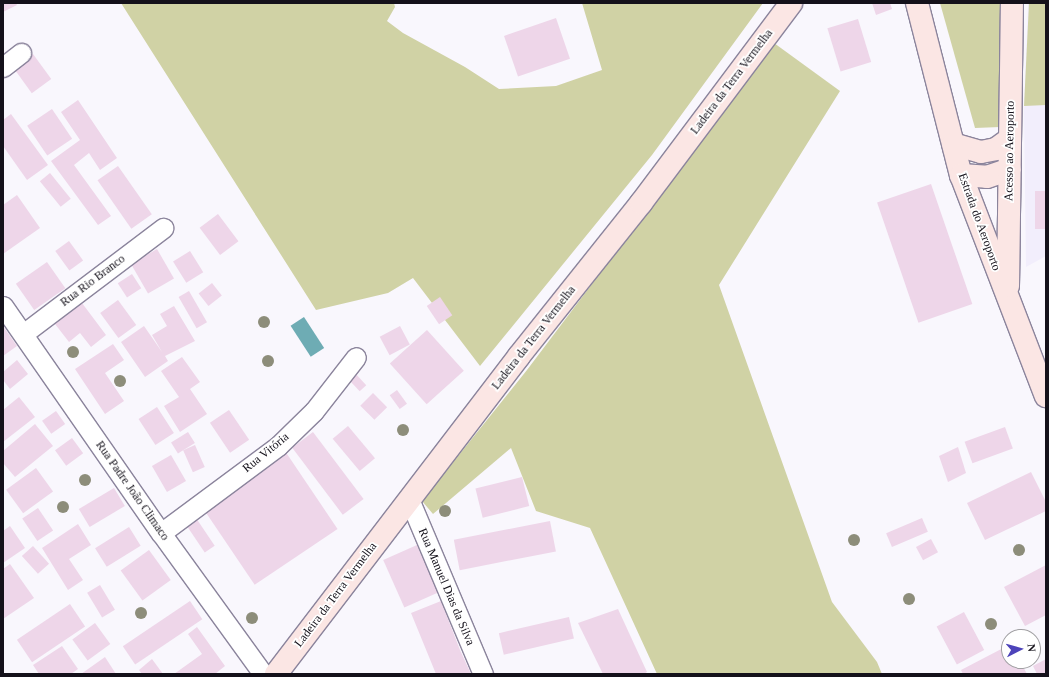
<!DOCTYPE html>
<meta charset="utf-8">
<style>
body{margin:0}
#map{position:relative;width:1049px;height:677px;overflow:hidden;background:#f9f7fd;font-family:"Times New Roman",serif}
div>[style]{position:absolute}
.built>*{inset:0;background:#f2eefc}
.green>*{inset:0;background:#d0d2a5}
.water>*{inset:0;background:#6eacb4;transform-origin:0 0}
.building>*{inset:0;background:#eed6e9;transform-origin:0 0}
.roads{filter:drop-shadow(1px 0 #8b849c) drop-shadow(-1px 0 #8b849c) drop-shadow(0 1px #8b849c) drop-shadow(0 -1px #8b849c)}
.street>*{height:19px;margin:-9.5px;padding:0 9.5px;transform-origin:9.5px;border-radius:9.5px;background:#fff}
.secondary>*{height:22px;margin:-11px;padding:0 11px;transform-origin:11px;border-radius:11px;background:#fbe6e4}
.trees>*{width:12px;height:12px;margin:-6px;border-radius:50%;background:#8d8d7a}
span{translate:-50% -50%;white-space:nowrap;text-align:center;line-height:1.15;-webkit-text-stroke:3.5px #fff;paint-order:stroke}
.street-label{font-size:12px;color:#14111a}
.frame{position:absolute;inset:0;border:4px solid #14111a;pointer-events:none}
.north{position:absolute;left:1001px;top:629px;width:40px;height:40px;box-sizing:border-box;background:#fff;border:1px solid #a1a0a3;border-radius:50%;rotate:84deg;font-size:11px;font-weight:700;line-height:16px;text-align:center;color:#14111a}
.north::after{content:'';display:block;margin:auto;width:14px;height:18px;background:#4d43ba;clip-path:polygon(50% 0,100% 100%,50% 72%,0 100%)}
</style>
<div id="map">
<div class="built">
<div style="clip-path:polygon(1028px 3px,1046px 3px,1046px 256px,1026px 267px,1024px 112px)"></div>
</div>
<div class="green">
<div style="clip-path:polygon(121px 3px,394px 3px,395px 7px,387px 21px,403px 33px,465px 67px,499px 89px,556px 86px,602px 70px,582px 3px,763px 3px,652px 155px,480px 366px,413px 278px,388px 293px,316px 310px)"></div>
<div style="clip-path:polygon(940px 3px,1000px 3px,1000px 127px,975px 128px)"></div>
<div style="clip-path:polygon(1029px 3px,1046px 3px,1046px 105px,1024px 106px)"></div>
<div style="clip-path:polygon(774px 43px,840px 91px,719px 285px,832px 602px,877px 662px,882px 674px,657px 674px,590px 528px,536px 511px,511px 448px,433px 514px,422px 501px,527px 370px)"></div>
</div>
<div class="water">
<div style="left:304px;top:317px;width:37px;height:16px;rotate:57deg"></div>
</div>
<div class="building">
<div style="clip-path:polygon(3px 3px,16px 3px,17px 5px,3px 12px)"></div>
<div style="clip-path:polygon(872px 3px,890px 3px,892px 9px,876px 15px)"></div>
<div style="left:556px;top:18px;width:43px;height:55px;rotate:71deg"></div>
<div style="left:858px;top:19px;width:45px;height:32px;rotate:73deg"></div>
<div style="left:33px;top:54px;width:31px;height:24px;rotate:54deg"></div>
<div style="clip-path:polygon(78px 100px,117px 158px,100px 170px,89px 153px,74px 165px,111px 216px,98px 225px,51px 161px,80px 140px,61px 112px)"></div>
<div style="left:52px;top:109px;width:36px;height:30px;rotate:56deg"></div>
<div style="clip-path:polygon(11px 114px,48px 165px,27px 180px,3px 146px,3px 120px)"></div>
<div style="left:118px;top:166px;width:59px;height:25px;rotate:55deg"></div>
<div style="left:50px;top:173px;width:33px;height:13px;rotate:51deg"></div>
<div style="left:931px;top:184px;width:127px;height:57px;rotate:71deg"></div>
<div style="left:1035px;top:191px;width:11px;height:38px"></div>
<div style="clip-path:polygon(17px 195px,40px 228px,3px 254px,3px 205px)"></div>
<div style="left:218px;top:214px;width:34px;height:23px;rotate:53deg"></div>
<div style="left:69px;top:241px;width:24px;height:17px;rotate:54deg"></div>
<div style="left:157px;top:249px;width:34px;height:30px;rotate:60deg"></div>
<div style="left:190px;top:251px;width:25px;height:20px;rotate:58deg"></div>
<div style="left:47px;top:262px;width:32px;height:38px;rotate:55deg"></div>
<div style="left:132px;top:274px;width:17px;height:17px;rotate:57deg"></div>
<div style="left:212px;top:283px;width:16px;height:17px;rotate:52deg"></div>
<div style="left:189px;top:291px;width:36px;height:12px;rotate:60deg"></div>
<div style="left:440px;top:297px;width:22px;height:16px;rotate:56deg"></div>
<div style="left:118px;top:300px;width:31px;height:22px;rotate:54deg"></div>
<div style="clip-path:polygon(82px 303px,106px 335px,91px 347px,80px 333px,69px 342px,55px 324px)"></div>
<div style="clip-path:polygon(174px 306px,195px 341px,165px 356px,168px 361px,145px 377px,121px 342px,144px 326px,162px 352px,152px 335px,167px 326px,160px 314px)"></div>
<div style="clip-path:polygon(3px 326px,17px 346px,3px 356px)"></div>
<div style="left:400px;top:326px;width:21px;height:23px;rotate:62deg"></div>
<div style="left:427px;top:330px;width:55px;height:50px;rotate:48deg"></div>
<div style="clip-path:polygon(113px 344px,124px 360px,105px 373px,124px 401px,105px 414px,75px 369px)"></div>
<div style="clip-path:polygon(182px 357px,200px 382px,190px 389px,207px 414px,180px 432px,164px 406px,179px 397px,161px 371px)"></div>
<div style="clip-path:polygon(17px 360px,28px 374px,10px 389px,3px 380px,3px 372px)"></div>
<div style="left:354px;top:372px;width:18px;height:9px;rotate:47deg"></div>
<div style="left:397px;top:390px;width:17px;height:9px;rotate:54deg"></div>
<div style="left:373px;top:393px;width:20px;height:18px;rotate:45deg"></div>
<div style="clip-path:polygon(19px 397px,35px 417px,3px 442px,3px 410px)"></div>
<div style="left:157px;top:407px;width:31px;height:22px;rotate:57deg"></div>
<div style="left:229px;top:410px;width:36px;height:23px;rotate:56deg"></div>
<div style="left:56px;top:411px;width:16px;height:17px;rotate:55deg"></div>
<div style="clip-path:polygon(35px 424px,53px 446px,15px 477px,3px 463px,3px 451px)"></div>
<div style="left:348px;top:426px;width:42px;height:20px;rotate:50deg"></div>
<div style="left:1005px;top:427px;width:23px;height:43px;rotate:70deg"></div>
<div style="left:188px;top:432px;width:13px;height:20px;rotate:58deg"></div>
<div style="left:313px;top:432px;width:84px;height:26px;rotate:53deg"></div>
<div style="left:72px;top:438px;width:19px;height:21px;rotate:54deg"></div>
<div style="left:195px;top:445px;width:24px;height:13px;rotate:66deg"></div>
<div style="clip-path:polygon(958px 447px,966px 473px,948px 482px,939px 456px)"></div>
<div style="left:285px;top:451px;width:94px;height:100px;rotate:56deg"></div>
<div style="left:171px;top:455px;width:30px;height:22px;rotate:60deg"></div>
<div style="left:36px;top:468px;width:29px;height:37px;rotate:54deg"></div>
<div style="clip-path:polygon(1031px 472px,1046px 502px,1046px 511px,985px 540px,967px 503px)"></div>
<div style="left:522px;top:477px;width:30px;height:48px;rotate:76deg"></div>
<div style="left:114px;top:488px;width:21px;height:41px;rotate:59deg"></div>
<div style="left:38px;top:508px;width:27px;height:19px;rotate:56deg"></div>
<div style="left:194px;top:515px;width:37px;height:12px;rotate:56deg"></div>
<div style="left:922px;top:518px;width:15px;height:39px;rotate:67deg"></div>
<div style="left:550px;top:521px;width:31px;height:98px;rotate:79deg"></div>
<div style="clip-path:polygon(78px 524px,91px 545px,69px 559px,83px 580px,68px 590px,42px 548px)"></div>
<div style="clip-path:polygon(10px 526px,25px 548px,3px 563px,3px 531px)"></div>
<div style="left:129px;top:527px;width:22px;height:40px;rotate:58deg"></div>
<div style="left:931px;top:539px;width:15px;height:17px;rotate:62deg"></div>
<div style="left:417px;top:545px;width:52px;height:37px;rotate:66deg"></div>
<div style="left:33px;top:546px;width:24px;height:15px;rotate:48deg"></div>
<div style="left:149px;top:550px;width:37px;height:35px;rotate:54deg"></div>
<div style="clip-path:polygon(10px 564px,34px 598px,3px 619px,3px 569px)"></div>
<div style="clip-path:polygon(1046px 565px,1046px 615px,1025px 626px,1004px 587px)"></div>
<div style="left:100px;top:585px;width:29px;height:15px;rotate:59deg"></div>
<div style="left:190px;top:601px;width:22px;height:81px;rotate:56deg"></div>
<div style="clip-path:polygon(441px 601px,460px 650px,471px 674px,436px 674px,411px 613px)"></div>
<div style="left:70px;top:604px;width:27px;height:64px;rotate:56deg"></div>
<div style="clip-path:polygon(618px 609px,647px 672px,644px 674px,603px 674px,578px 623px)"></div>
<div style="left:964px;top:612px;width:43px;height:31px;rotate:62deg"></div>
<div style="left:569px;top:617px;width:22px;height:72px;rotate:77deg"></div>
<div style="left:95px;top:623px;width:26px;height:28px;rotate:54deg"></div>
<div style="clip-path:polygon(197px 627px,225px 666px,215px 674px,174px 674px,202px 654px,188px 634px)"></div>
<div style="clip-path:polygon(1009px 645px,1009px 661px,1020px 661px,1027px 674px,963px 674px,961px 670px)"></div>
<div style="clip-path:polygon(62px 646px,78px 669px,71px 674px,39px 674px,33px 665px)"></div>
<div style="clip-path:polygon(105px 657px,116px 674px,81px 674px)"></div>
<div style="clip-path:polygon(152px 659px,163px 674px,142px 674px,139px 670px)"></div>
<div style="clip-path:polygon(1046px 659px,1046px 674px,1037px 674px,1033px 666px)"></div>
</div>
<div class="roads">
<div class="street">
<div style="left:3px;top:67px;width:23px;rotate:-38deg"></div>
<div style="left:3px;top:306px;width:277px;rotate:55.2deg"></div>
<div style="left:161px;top:533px;width:174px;rotate:54.1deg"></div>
<div style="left:23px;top:334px;width:176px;rotate:-37.1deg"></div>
<div style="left:409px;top:499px;width:190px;rotate:67.1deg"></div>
<div style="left:161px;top:533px;width:146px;rotate:-36.6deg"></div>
<div style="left:278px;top:446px;width:50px;rotate:-44.2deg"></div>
<div style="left:314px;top:411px;width:68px;rotate:-52.1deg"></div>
</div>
<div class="secondary">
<div style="left:917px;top:3px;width:178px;rotate:75.7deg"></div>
<div style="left:961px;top:175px;width:237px;rotate:69deg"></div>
<div style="left:953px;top:144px;width:29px;rotate:16deg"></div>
<div style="left:981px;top:152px;width:15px;rotate:-11deg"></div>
<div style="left:996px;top:149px;width:17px;rotate:-36deg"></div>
<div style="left:961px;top:175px;width:26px;rotate:4deg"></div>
<div style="left:987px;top:177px;width:24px;rotate:-19deg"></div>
<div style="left:1008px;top:286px;width:283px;rotate:-89.2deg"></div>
<div style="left:276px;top:674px;width:400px;rotate:-52.6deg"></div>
<div style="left:519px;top:356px;width:196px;rotate:-51.4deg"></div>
<div style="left:641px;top:203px;width:250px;rotate:-53.1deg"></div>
</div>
</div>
<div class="trees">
<div style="left:264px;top:322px"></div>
<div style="left:73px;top:352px"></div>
<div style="left:268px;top:361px"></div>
<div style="left:120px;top:381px"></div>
<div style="left:403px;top:430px"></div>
<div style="left:85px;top:480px"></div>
<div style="left:63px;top:507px"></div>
<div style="left:445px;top:511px"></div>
<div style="left:854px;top:540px"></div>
<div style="left:1019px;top:550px"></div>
<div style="left:909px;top:599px"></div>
<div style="left:141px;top:613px"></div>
<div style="left:252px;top:618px"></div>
<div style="left:991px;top:624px"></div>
</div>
<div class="street-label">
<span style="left:732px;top:82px;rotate:-53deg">Ladeira da Terra Vermelha</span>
<span style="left:1010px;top:151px;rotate:-89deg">Acesso ao Aeroporto</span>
<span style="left:979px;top:222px;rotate:70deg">Estrada do Aeroporto</span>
<span style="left:93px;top:281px;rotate:-37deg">Rua Rio Branco</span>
<span style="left:534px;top:338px;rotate:-52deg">Ladeira da Terra Vermelha</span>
<span style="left:266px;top:453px;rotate:-39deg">Rua Vitória</span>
<span style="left:132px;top:491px;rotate:55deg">Rua Padre João Climaco</span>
<span style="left:446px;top:587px;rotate:67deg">Rua Manuel Dias da Silva</span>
<span style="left:336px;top:595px;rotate:-53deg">Ladeira da Terra Vermelha</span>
</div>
<div class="frame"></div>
<div class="north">N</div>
</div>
